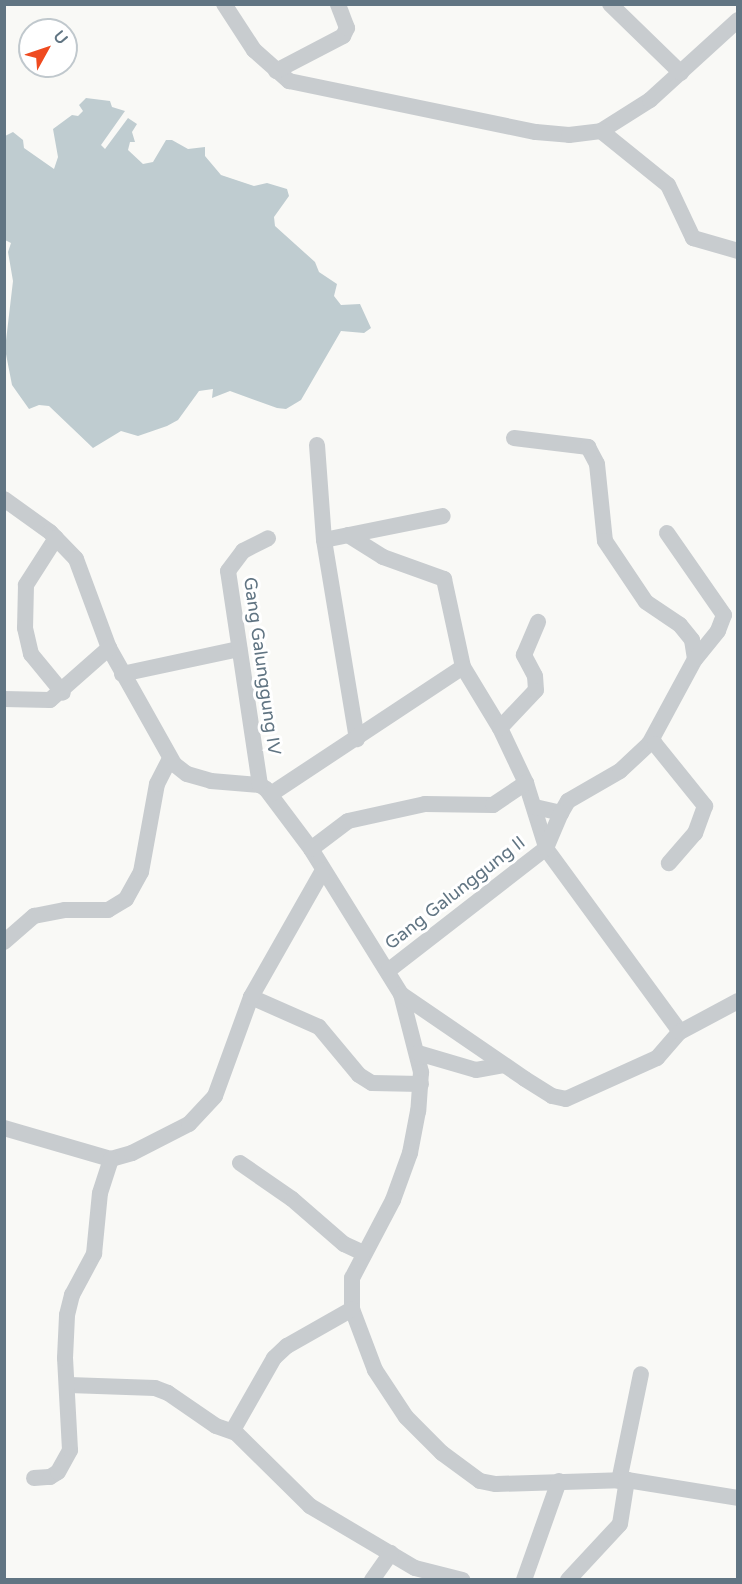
<!DOCTYPE html>
<style>
body{margin:0}
#map{position:relative;width:742px;height:1584px;overflow:hidden;background:#f9f9f6;font-family:"Varela Round",sans-serif}
div>[style]{position:absolute}
.water>*{inset:0;background:#bfccd0}
.minor>*{height:16px;margin:-8px;padding:0 8px;transform-origin:8px;border-radius:8px;background:#c8cccf}
span{translate:-50% -50%;white-space:nowrap;text-align:center;line-height:1.15;-webkit-text-stroke:6px #fff;paint-order:stroke}
.street-label{font-size:18px;color:#617583}
.frame{position:absolute;inset:0;border:6px solid #617583;pointer-events:none}
.north{position:absolute;left:18px;top:18px;width:60px;height:60px;box-sizing:border-box;background:#fff;border:2px solid #c0c8cd;border-radius:50%;rotate:50deg;font-size:16px;font-weight:700;line-height:24px;text-align:center;color:#617583}
.north::after{content:'';display:block;margin:auto;width:21px;height:27px;background:#ef4a1f;clip-path:polygon(50% 0,100% 100%,50% 72%,0 100%)}
</style>
<div id="map">
<div class="water">
<div style="clip-path:polygon(86px 98px,110px 101px,112px 107px,125px 111px,101px 145px,105px 149px,128px 118px,137px 124px,132px 132px,135px 142px,130px 142px,128px 150px,143px 164px,153px 162px,166px 140px,172px 140px,188px 149px,205px 147px,205px 156px,221px 175px,254px 186px,267px 183px,287px 189px,289px 196px,274px 217px,275px 226px,315px 262px,319px 272px,337px 284px,334px 296px,341px 305px,360px 304px,371px 328px,364px 333px,341px 331px,301px 400px,286px 409px,277px 408px,230px 391px,212px 398px,213px 389px,199px 391px,178px 420px,167px 426px,138px 436px,121px 431px,93px 448px,49px 406px,39px 405px,29px 409px,12px 385px,5px 349px,13px 281px,8px 252px,11px 243px,5px 240px,5px 136px,13px 132px,23px 140px,24px 148px,54px 169px,58px 157px,53px 129px,72px 115px,78px 116px,83px 111px,79px 105px)"></div>
</div>
<div class="minor">
<div style="left:224px;top:4px;width:55px;rotate:56.9deg"></div>
<div style="left:254px;top:50px;width:47px;rotate:41.5deg"></div>
<div style="left:289px;top:81px;width:252px;rotate:11.7deg"></div>
<div style="left:536px;top:132px;width:33px;rotate:5deg"></div>
<div style="left:569px;top:135px;width:32px;rotate:-7deg"></div>
<div style="left:601px;top:131px;width:58px;rotate:-32.3deg"></div>
<div style="left:650px;top:100px;width:119px;rotate:-42.3deg"></div>
<div style="left:610px;top:4px;width:99px;rotate:44.2deg"></div>
<div style="left:276px;top:71px;width:76px;rotate:-27.6deg"></div>
<div style="left:343px;top:36px;width:9px;rotate:-63deg"></div>
<div style="left:347px;top:28px;width:26px;rotate:-111deg"></div>
<div style="left:601px;top:131px;width:86px;rotate:38.9deg"></div>
<div style="left:668px;top:185px;width:59px;rotate:64.7deg"></div>
<div style="left:693px;top:238px;width:47px;rotate:16.1deg"></div>
<div style="left:514px;top:438px;width:75px;rotate:6.9deg"></div>
<div style="left:588px;top:447px;width:19px;rotate:62deg"></div>
<div style="left:597px;top:464px;width:77px;rotate:84.1deg"></div>
<div style="left:605px;top:541px;width:73px;rotate:56.1deg"></div>
<div style="left:646px;top:602px;width:41px;rotate:34.1deg"></div>
<div style="left:680px;top:625px;width:19px;rotate:51deg"></div>
<div style="left:692px;top:640px;width:19px;rotate:81deg"></div>
<div style="left:695px;top:659px;width:97px;rotate:118.4deg"></div>
<div style="left:317px;top:445px;width:95px;rotate:85.8deg"></div>
<div style="left:324px;top:540px;width:202px;rotate:80.6deg"></div>
<div style="left:4px;top:499px;width:57px;rotate:35.7deg"></div>
<div style="left:50px;top:532px;width:37px;rotate:46deg"></div>
<div style="left:76px;top:559px;width:95px;rotate:69.7deg"></div>
<div style="left:109px;top:648px;width:133px;rotate:60.7deg"></div>
<div style="left:174px;top:764px;width:16px;rotate:38deg"></div>
<div style="left:187px;top:774px;width:25px;rotate:16deg"></div>
<div style="left:211px;top:781px;width:49px;rotate:4.7deg"></div>
<div style="left:260px;top:785px;width:7px;rotate:34deg"></div>
<div style="left:266px;top:789px;width:75px;rotate:53.1deg"></div>
<div style="left:311px;top:849px;width:171px;rotate:58.2deg"></div>
<div style="left:401px;top:994px;width:81px;rotate:75.6deg"></div>
<div style="left:421px;top:1072px;width:39px;rotate:94deg"></div>
<div style="left:418px;top:1111px;width:43px;rotate:100.8deg"></div>
<div style="left:410px;top:1153px;width:50px;rotate:109.9deg"></div>
<div style="left:393px;top:1200px;width:88px;rotate:117.7deg"></div>
<div style="left:352px;top:1278px;width:31px;rotate:90deg"></div>
<div style="left:352px;top:1309px;width:65px;rotate:69.3deg"></div>
<div style="left:375px;top:1370px;width:56px;rotate:56.6deg"></div>
<div style="left:406px;top:1417px;width:51px;rotate:45deg"></div>
<div style="left:442px;top:1453px;width:47px;rotate:36.4deg"></div>
<div style="left:480px;top:1481px;width:16px;rotate:11deg"></div>
<div style="left:496px;top:1484px;width:131px;rotate:-1.7deg"></div>
<div style="left:627px;top:1480px;width:112px;rotate:9.2deg"></div>
<div style="left:667px;top:533px;width:100px;rotate:55.2deg"></div>
<div style="left:724px;top:615px;width:17px;rotate:111deg"></div>
<div style="left:718px;top:631px;width:36px;rotate:129deg"></div>
<div style="left:348px;top:535px;width:41px;rotate:32.2deg"></div>
<div style="left:383px;top:557px;width:65px;rotate:19.8deg"></div>
<div style="left:444px;top:579px;width:90px;rotate:77.8deg"></div>
<div style="left:463px;top:667px;width:71px;rotate:58.8deg"></div>
<div style="left:500px;top:728px;width:61px;rotate:64.7deg"></div>
<div style="left:526px;top:783px;width:70px;rotate:72.6deg"></div>
<div style="left:547px;top:850px;width:225px;rotate:53.8deg"></div>
<div style="left:56px;top:538px;width:56px;rotate:122.6deg"></div>
<div style="left:26px;top:585px;width:43px;rotate:91.3deg"></div>
<div style="left:25px;top:628px;width:27px;rotate:77deg"></div>
<div style="left:31px;top:654px;width:50px;rotate:50.6deg"></div>
<div style="left:324px;top:540px;width:121px;rotate:-11.4deg"></div>
<div style="left:122px;top:674px;width:120px;rotate:-12.1deg"></div>
<div style="left:4px;top:699px;width:46px;rotate:1.2deg"></div>
<div style="left:50px;top:700px;width:79px;rotate:-41.4deg"></div>
<div style="left:500px;top:728px;width:52px;rotate:-46.5deg"></div>
<div style="left:536px;top:690px;width:14px;rotate:-94deg"></div>
<div style="left:535px;top:676px;width:24px;rotate:-118deg"></div>
<div style="left:524px;top:655px;width:36px;rotate:-67deg"></div>
<div style="left:260px;top:785px;width:216px;rotate:-98.5deg"></div>
<div style="left:228px;top:571px;width:25px;rotate:-53deg"></div>
<div style="left:243px;top:551px;width:28px;rotate:-27deg"></div>
<div style="left:271px;top:794px;width:230px;rotate:-33.5deg"></div>
<div style="left:535px;top:807px;width:27px;rotate:13deg"></div>
<div style="left:561px;top:813px;width:14px;rotate:-60deg"></div>
<div style="left:568px;top:801px;width:60px;rotate:-30deg"></div>
<div style="left:620px;top:771px;width:40px;rotate:-43deg"></div>
<div style="left:649px;top:744px;width:6px"></div>
<div style="left:655px;top:744px;width:80px;rotate:51.1deg"></div>
<div style="left:705px;top:806px;width:29px;rotate:110deg"></div>
<div style="left:695px;top:833px;width:40px;rotate:131deg"></div>
<div style="left:311px;top:849px;width:46px;rotate:-37.1deg"></div>
<div style="left:348px;top:821px;width:79px;rotate:-12.4deg"></div>
<div style="left:425px;top:804px;width:68px;rotate:0.8deg"></div>
<div style="left:493px;top:805px;width:40px;rotate:-34deg"></div>
<div style="left:4px;top:942px;width:40px;rotate:-41deg"></div>
<div style="left:34px;top:916px;width:32px;rotate:-11deg"></div>
<div style="left:65px;top:910px;width:43px"></div>
<div style="left:108px;top:910px;width:21px;rotate:-31deg"></div>
<div style="left:126px;top:899px;width:31px;rotate:-61deg"></div>
<div style="left:141px;top:872px;width:89px;rotate:-79.7deg"></div>
<div style="left:157px;top:784px;width:28px;rotate:-63deg"></div>
<div style="left:389px;top:970px;width:199px;rotate:-37.8deg"></div>
<div style="left:546px;top:848px;width:38px;rotate:-67deg"></div>
<div style="left:401px;top:994px;width:150px;rotate:34.4deg"></div>
<div style="left:525px;top:1079px;width:32px;rotate:32deg"></div>
<div style="left:552px;top:1096px;width:14px;rotate:12deg"></div>
<div style="left:566px;top:1099px;width:100px;rotate:-24.3deg"></div>
<div style="left:657px;top:1058px;width:35px;rotate:-49deg"></div>
<div style="left:680px;top:1032px;width:66px;rotate:-28.1deg"></div>
<div style="left:251px;top:997px;width:74px;rotate:23.8deg"></div>
<div style="left:319px;top:1027px;width:62px;rotate:50.2deg"></div>
<div style="left:359px;top:1075px;width:15px;rotate:32deg"></div>
<div style="left:372px;top:1083px;width:49px;rotate:1.2deg"></div>
<div style="left:418px;top:1053px;width:60px;rotate:16.3deg"></div>
<div style="left:476px;top:1070px;width:28px;rotate:-10deg"></div>
<div style="left:4px;top:1128px;width:111px;rotate:16.2deg"></div>
<div style="left:111px;top:1159px;width:22px;rotate:-16deg"></div>
<div style="left:132px;top:1153px;width:64px;rotate:-27deg"></div>
<div style="left:189px;top:1124px;width:38px;rotate:-47deg"></div>
<div style="left:215px;top:1096px;width:105px;rotate:-70deg"></div>
<div style="left:251px;top:997px;width:146px;rotate:-60.4deg"></div>
<div style="left:240px;top:1163px;width:63px;rotate:34.7deg"></div>
<div style="left:292px;top:1199px;width:69px;rotate:40.9deg"></div>
<div style="left:344px;top:1244px;width:21px;rotate:25deg"></div>
<div style="left:69px;top:1385px;width:86px;rotate:2deg"></div>
<div style="left:155px;top:1388px;width:14px;rotate:21deg"></div>
<div style="left:168px;top:1393px;width:58px;rotate:34.5deg"></div>
<div style="left:216px;top:1426px;width:21px;rotate:19deg"></div>
<div style="left:236px;top:1433px;width:104px;rotate:44.6deg"></div>
<div style="left:310px;top:1506px;width:122px;rotate:30.6deg"></div>
<div style="left:415px;top:1568px;width:49px;rotate:14.3deg"></div>
<div style="left:233px;top:1430px;width:83px;rotate:-60.3deg"></div>
<div style="left:274px;top:1358px;width:18px;rotate:-43deg"></div>
<div style="left:287px;top:1346px;width:75px;rotate:-29.6deg"></div>
<div style="left:34px;top:1478px;width:16px;rotate:-4deg"></div>
<div style="left:50px;top:1477px;width:9px;rotate:-32deg"></div>
<div style="left:58px;top:1472px;width:25px;rotate:-61deg"></div>
<div style="left:70px;top:1450px;width:92px;rotate:-93.1deg"></div>
<div style="left:65px;top:1358px;width:43px;rotate:-87.3deg"></div>
<div style="left:67px;top:1315px;width:21px;rotate:-76deg"></div>
<div style="left:72px;top:1295px;width:47px;rotate:-61.8deg"></div>
<div style="left:94px;top:1254px;width:61px;rotate:-84.4deg"></div>
<div style="left:100px;top:1193px;width:36px;rotate:-72deg"></div>
<div style="left:619px;top:1481px;width:109px;rotate:-78.4deg"></div>
<div style="left:372px;top:1580px;width:33px;rotate:-55deg"></div>
<div style="left:524px;top:1580px;width:105px;rotate:-70.5deg"></div>
<div style="left:568px;top:1580px;width:76px;rotate:-47.1deg"></div>
<div style="left:620px;top:1524px;width:45px;rotate:-81deg"></div>
</div>
<div class="street-label">
<span style="left:262px;top:666px;rotate:82deg">Gang Galunggung IV</span>
<span style="left:455px;top:893px;rotate:-38deg">Gang Galunggung II</span>
</div>
<div class="frame"></div>
<div class="north">U</div>
</div>
